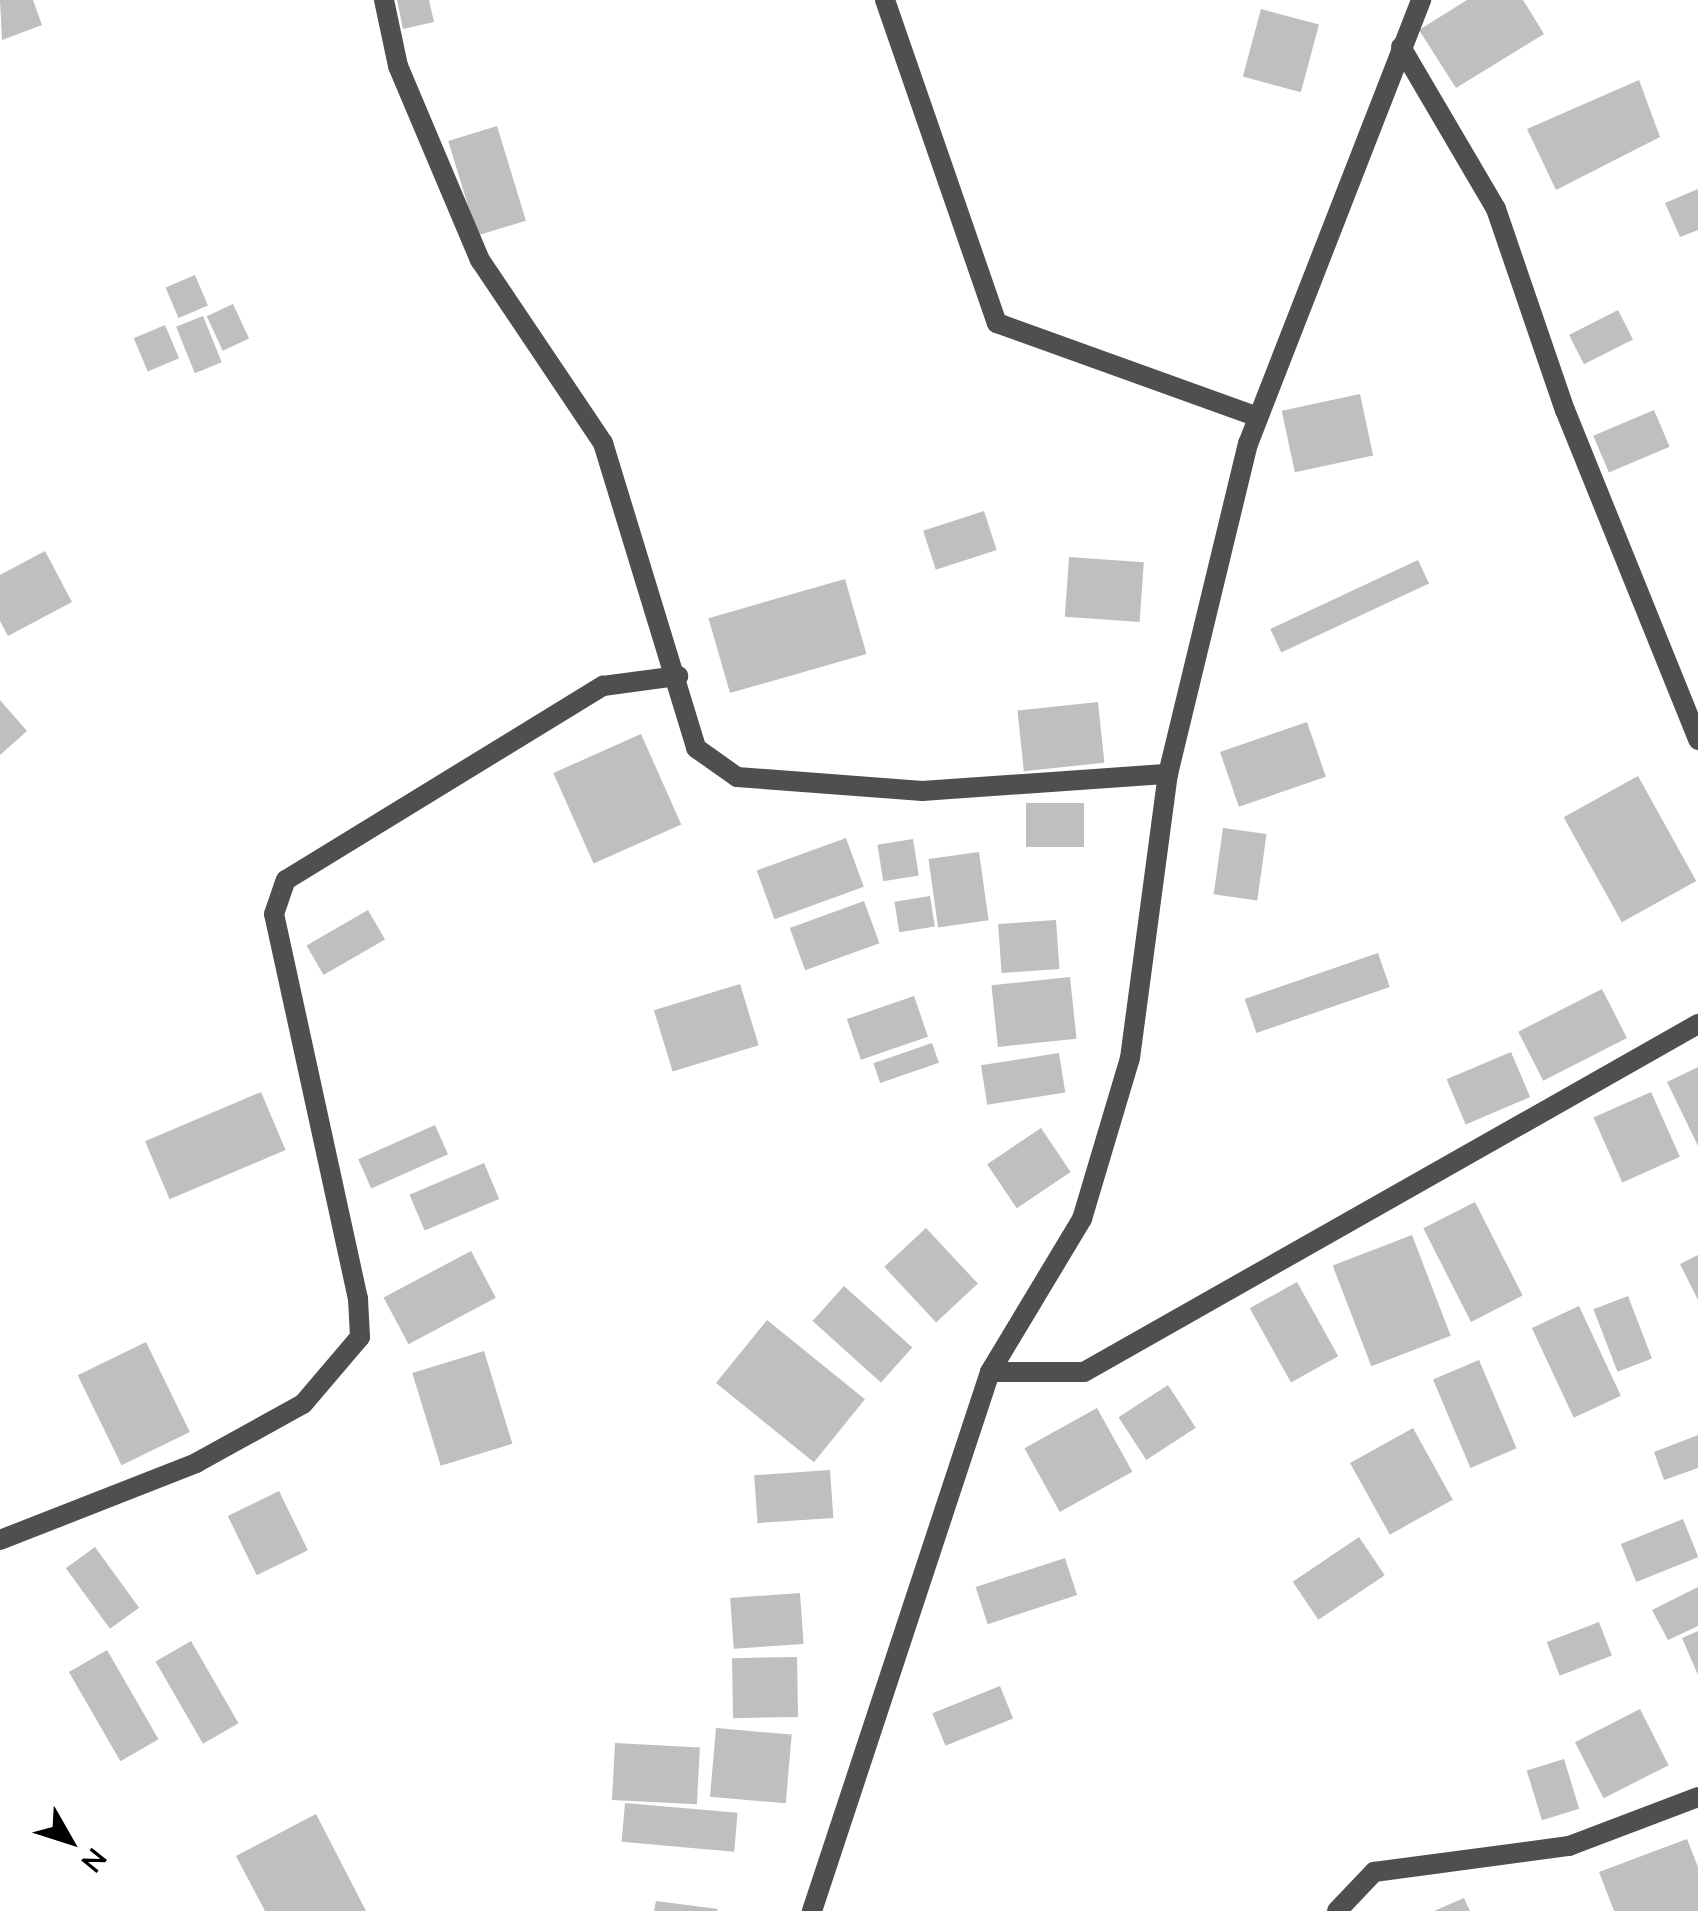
<!DOCTYPE html>
<style>
body{margin:0}
#map{position:relative;width:1698px;height:1911px;overflow:hidden;background:#fff;font-family:"Nunito Sans",sans-serif}
div>[style]{position:absolute}
.building>*{inset:0;background:#bfbfbf;transform-origin:0 0}
.minor>*{height:20px;margin:-10px;padding:0 10px;transform-origin:10px;border-radius:10px;background:#4f4f4f}
span{translate:-50% -50%;white-space:nowrap;text-align:center;line-height:1.15;-webkit-text-stroke:9px #fff;paint-order:stroke}
.north{position:absolute;left:20px;top:1791px;width:100px;height:100px;-webkit-text-stroke:8px #fff;paint-order:stroke;rotate:129deg;font-size:28px;font-weight:700;line-height:40px;text-align:center;color:#000}
.north::after{content:'';display:block;margin:auto;width:35px;height:45px;background:#000;clip-path:polygon(50% 0,100% 100%,50% 72%,0 100%)}
</style>
<div id="map">
<div class="building">
<div style="clip-path:polygon(0 0,33px 0,42px 25px,2px 40px)"></div>
<div style="clip-path:polygon(397px 0,429px 0,434px 22px,403px 29px)"></div>
<div style="clip-path:polygon(1467px 0,1523px 0,1544px 34px,1456px 88px,1419px 30px)"></div>
<div style="left:1261px;top:9px;width:60px;height:70px;rotate:15deg"></div>
<div style="clip-path:polygon(1639px 80px,1660px 137px,1556px 190px,1527px 129px)"></div>
<div style="left:497px;top:126px;width:99px;height:51px;rotate:73deg"></div>
<div style="clip-path:polygon(1698px 189px,1698px 230px,1680px 237px,1665px 203px)"></div>
<div style="left:195px;top:275px;width:33px;height:32px;rotate:67deg"></div>
<div style="left:233px;top:304px;width:38px;height:29px;rotate:65deg"></div>
<div style="left:1618px;top:310px;width:33px;height:55px;rotate:63deg"></div>
<div style="left:203px;top:316px;width:50px;height:29px;rotate:68deg"></div>
<div style="left:165px;top:325px;width:36px;height:34px;rotate:67deg"></div>
<div style="left:1360px;top:394px;width:63px;height:80px;rotate:78deg"></div>
<div style="left:1654px;top:410px;width:40px;height:66px;rotate:67deg"></div>
<div style="left:984px;top:511px;width:41px;height:64px;rotate:72deg"></div>
<div style="clip-path:polygon(45px 551px,72px 602px,8px 636px,0 621px,0 575px)"></div>
<div style="left:1069px;top:557px;width:75px;height:60px;rotate:4deg"></div>
<div style="left:1418px;top:560px;width:26px;height:163px;rotate:65deg"></div>
<div style="left:845px;top:579px;width:78px;height:142px;rotate:74deg"></div>
<div style="clip-path:polygon(0 700px,27px 731px,0 755px)"></div>
<div style="left:1098px;top:702px;width:61px;height:81px;rotate:84deg"></div>
<div style="left:1307px;top:722px;width:58px;height:92px;rotate:71deg"></div>
<div style="left:641px;top:734px;width:99px;height:96px;rotate:66deg"></div>
<div style="left:1638px;top:776px;width:120px;height:85px;rotate:61deg"></div>
<div style="left:1084px;top:803px;width:44px;height:58px;rotate:90deg"></div>
<div style="left:1223px;top:828px;width:44px;height:67px;rotate:8deg"></div>
<div style="left:846px;top:838px;width:52px;height:95px;rotate:70deg"></div>
<div style="left:913px;top:839px;width:37px;height:36px;rotate:81deg"></div>
<div style="left:979px;top:852px;width:69px;height:51px;rotate:82deg"></div>
<div style="left:930px;top:896px;width:31px;height:36px;rotate:81deg"></div>
<div style="left:864px;top:901px;width:45px;height:79px;rotate:70deg"></div>
<div style="left:368px;top:910px;width:34px;height:71px;rotate:60deg"></div>
<div style="left:1056px;top:920px;width:49px;height:58px;rotate:86deg"></div>
<div style="left:1378px;top:953px;width:36px;height:141px;rotate:71deg"></div>
<div style="left:1070px;top:977px;width:62px;height:79px;rotate:84deg"></div>
<div style="left:740px;top:984px;width:64px;height:90px;rotate:73deg"></div>
<div style="left:1602px;top:989px;width:55px;height:94px;rotate:63deg"></div>
<div style="left:914px;top:996px;width:43px;height:71px;rotate:71deg"></div>
<div style="left:932px;top:1043px;width:21px;height:62px;rotate:71deg"></div>
<div style="left:1511px;top:1052px;width:49px;height:70px;rotate:67deg"></div>
<div style="left:1059px;top:1053px;width:40px;height:79px;rotate:81deg"></div>
<div style="clip-path:polygon(1698px 1067px,1698px 1146px,1667px 1082px)"></div>
<div style="left:261px;top:1092px;width:63px;height:126px;rotate:67deg"></div>
<div style="left:1651px;top:1092px;width:71px;height:63px;rotate:66deg"></div>
<div style="left:435px;top:1125px;width:32px;height:84px;rotate:66deg"></div>
<div style="left:1041px;top:1128px;width:53px;height:65px;rotate:56deg"></div>
<div style="left:484px;top:1163px;width:39px;height:81px;rotate:67deg"></div>
<div style="left:1475px;top:1202px;width:105px;height:58px;rotate:63deg"></div>
<div style="left:926px;top:1228px;width:76px;height:57px;rotate:47deg"></div>
<div style="left:1412px;top:1235px;width:108px;height:85px;rotate:69deg"></div>
<div style="left:471px;top:1251px;width:53px;height:99px;rotate:62deg"></div>
<div style="clip-path:polygon(1698px 1255px,1698px 1300px,1680px 1264px)"></div>
<div style="left:1297px;top:1282px;width:85px;height:54px;rotate:61deg"></div>
<div style="left:844px;top:1286px;width:92px;height:47px;rotate:42deg"></div>
<div style="left:1628px;top:1296px;width:67px;height:37px;rotate:69deg"></div>
<div style="left:1579px;top:1306px;width:99px;height:52px;rotate:65deg"></div>
<div style="left:767px;top:1320px;width:126px;height:81px;rotate:39deg"></div>
<div style="left:146px;top:1342px;width:100px;height:76px;rotate:64deg"></div>
<div style="left:484px;top:1351px;width:97px;height:75px;rotate:73deg"></div>
<div style="left:1479px;top:1360px;width:96px;height:50px;rotate:67deg"></div>
<div style="left:1168px;top:1385px;width:51px;height:59px;rotate:57deg"></div>
<div style="left:1097px;top:1408px;width:73px;height:83px;rotate:61deg"></div>
<div style="left:1413px;top:1428px;width:82px;height:72px;rotate:61deg"></div>
<div style="clip-path:polygon(1698px 1435px,1698px 1468px,1664px 1480px,1654px 1452px)"></div>
<div style="left:830px;top:1470px;width:48px;height:76px;rotate:86deg"></div>
<div style="left:279px;top:1491px;width:66px;height:57px;rotate:64deg"></div>
<div style="left:1683px;top:1519px;width:41px;height:67px;rotate:68deg"></div>
<div style="left:1359px;top:1537px;width:46px;height:80px;rotate:56deg"></div>
<div style="left:95px;top:1547px;width:75px;height:36px;rotate:54deg"></div>
<div style="left:1065px;top:1558px;width:39px;height:94px;rotate:72deg"></div>
<div style="clip-path:polygon(1698px 1587px,1698px 1626px,1668px 1640px,1652px 1610px)"></div>
<div style="left:800px;top:1593px;width:51px;height:70px;rotate:86deg"></div>
<div style="left:1599px;top:1622px;width:36px;height:56px;rotate:69deg"></div>
<div style="clip-path:polygon(1698px 1631px,1698px 1675px,1682px 1638px)"></div>
<div style="left:191px;top:1641px;width:95px;height:41px;rotate:60deg"></div>
<div style="left:107px;top:1650px;width:103px;height:44px;rotate:60deg"></div>
<div style="left:797px;top:1657px;width:60px;height:65px;rotate:89deg"></div>
<div style="left:1000px;top:1686px;width:35px;height:73px;rotate:68deg"></div>
<div style="left:1640px;top:1709px;width:63px;height:73px;rotate:63deg"></div>
<div style="left:716px;top:1728px;width:76px;height:69px;rotate:5deg"></div>
<div style="left:615px;top:1743px;width:85px;height:57px;rotate:3deg"></div>
<div style="left:1564px;top:1759px;width:52px;height:39px;rotate:73deg"></div>
<div style="left:625px;top:1803px;width:113px;height:39px;rotate:5deg"></div>
<div style="clip-path:polygon(316px 1814px,366px 1911px,265px 1911px,236px 1856px)"></div>
<div style="clip-path:polygon(1687px 1839px,1698px 1867px,1698px 1911px,1614px 1911px,1599px 1872px)"></div>
<div style="clip-path:polygon(1464px 1898px,1470px 1911px,1434px 1911px)"></div>
<div style="clip-path:polygon(656px 1901px,718px 1909px,717px 1911px,654px 1911px)"></div>
</div>
<div class="minor">
<div style="left:384px;top:0;width:67px;rotate:78deg"></div>
<div style="left:398px;top:66px;width:211px;rotate:67.1deg"></div>
<div style="left:480px;top:260px;width:220px;rotate:56.1deg"></div>
<div style="left:603px;top:443px;width:319px;rotate:73deg"></div>
<div style="left:696px;top:748px;width:50px;rotate:35.3deg"></div>
<div style="left:737px;top:777px;width:186px;rotate:4.3deg"></div>
<div style="left:922px;top:791px;width:247px;rotate:-4deg"></div>
<div style="left:885px;top:0;width:342px;rotate:70.9deg"></div>
<div style="left:997px;top:323px;width:277px;rotate:19.8deg"></div>
<div style="left:1401px;top:47px;width:188px;rotate:59.6deg"></div>
<div style="left:1496px;top:209px;width:213px;rotate:71.1deg"></div>
<div style="left:1565px;top:410px;width:356px;rotate:68deg"></div>
<div style="left:990px;top:1372px;width:94px"></div>
<div style="left:1084px;top:1372px;width:706px;rotate:-29.54deg"></div>
<div style="left:0;top:1540px;width:211px;rotate:-21.4deg"></div>
<div style="left:196px;top:1463px;width:122px;rotate:-28.9deg"></div>
<div style="left:303px;top:1404px;width:88px;rotate:-49.6deg"></div>
<div style="left:360px;top:1337px;width:38px;rotate:-93deg"></div>
<div style="left:358px;top:1299px;width:394px;rotate:-102.3deg"></div>
<div style="left:274px;top:914px;width:36px;rotate:-71deg"></div>
<div style="left:286px;top:880px;width:372px;rotate:-31.5deg"></div>
<div style="left:603px;top:686px;width:76px;rotate:-7.6deg"></div>
<div style="left:812px;top:1911px;width:568px;rotate:-71.72deg"></div>
<div style="left:990px;top:1372px;width:179px;rotate:-59deg"></div>
<div style="left:1082px;top:1219px;width:168px;rotate:-73.4deg"></div>
<div style="left:1130px;top:1058px;width:287px;rotate:-82.4deg"></div>
<div style="left:1168px;top:774px;width:340px;rotate:-76.4deg"></div>
<div style="left:1248px;top:444px;width:477px;rotate:-68.7deg"></div>
<div style="left:1337px;top:1911px;width:54px;rotate:-46.5deg"></div>
<div style="left:1374px;top:1872px;width:197px;rotate:-7.6deg"></div>
<div style="left:1569px;top:1846px;width:138px;rotate:-20.8deg"></div>
</div>
<div class="north">N</div>
</div>
